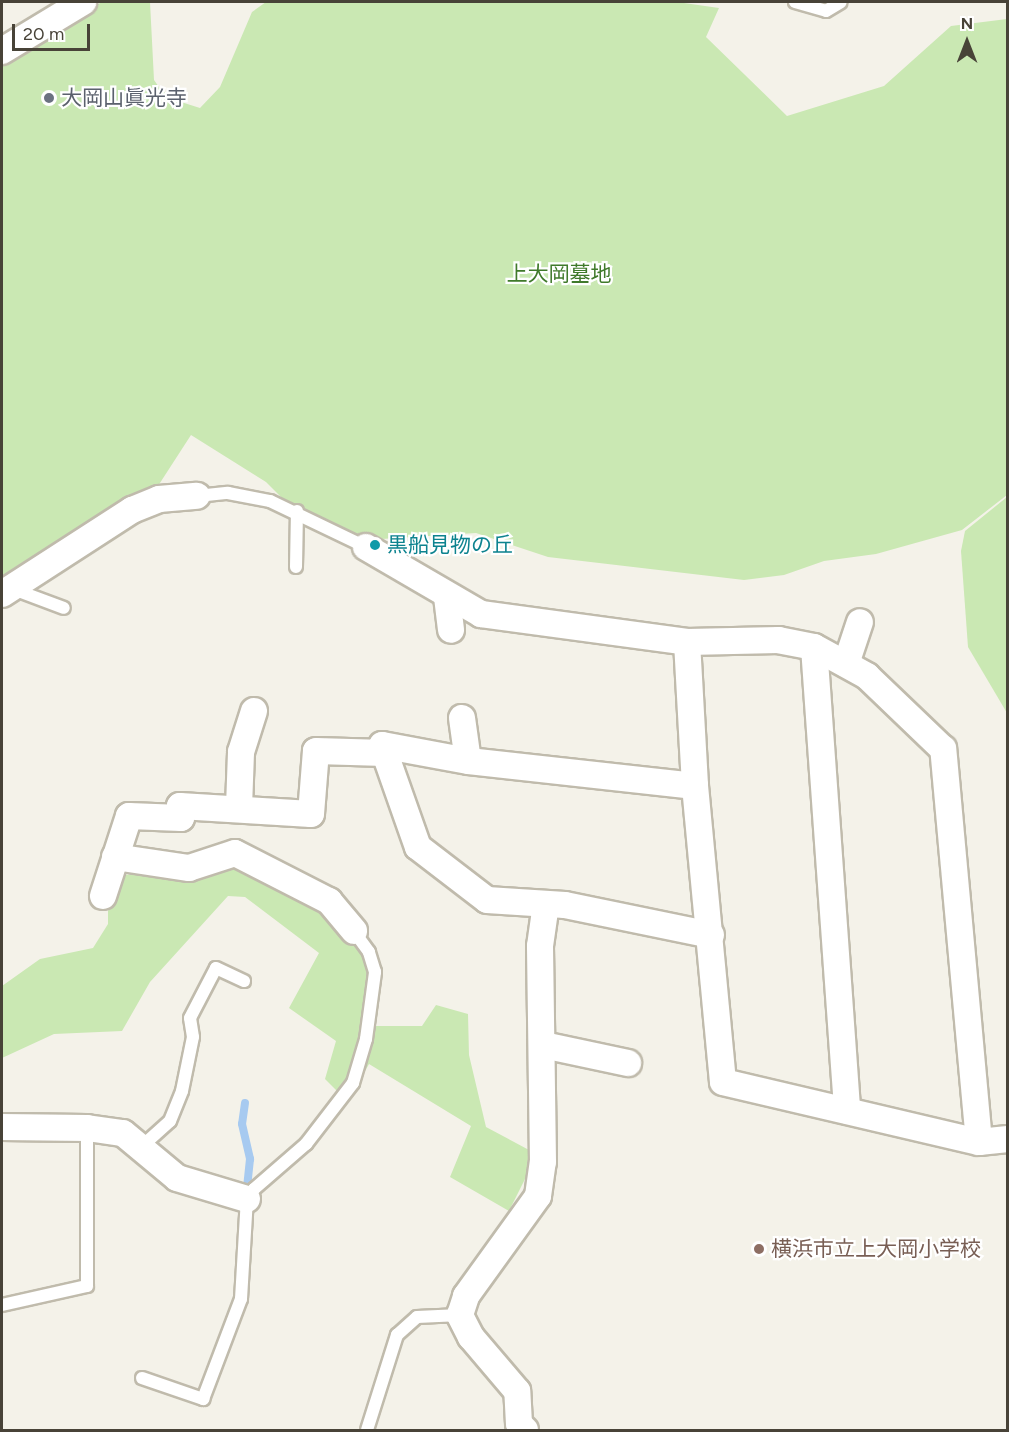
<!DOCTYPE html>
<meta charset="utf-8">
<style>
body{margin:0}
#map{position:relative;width:1009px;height:1432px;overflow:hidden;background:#f4f2e9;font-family:Figtree,"Noto Sans JP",sans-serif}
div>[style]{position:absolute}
.green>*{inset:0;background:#cae8b3}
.stream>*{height:8px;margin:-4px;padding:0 4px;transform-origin:4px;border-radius:4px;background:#a7caf0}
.roads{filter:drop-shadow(2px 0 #c0bbac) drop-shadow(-2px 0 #c0bbac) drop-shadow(0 2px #c0bbac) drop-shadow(0 -2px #c0bbac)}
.service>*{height:12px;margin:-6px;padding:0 6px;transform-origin:6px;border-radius:6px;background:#fff}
.minor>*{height:26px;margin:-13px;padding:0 13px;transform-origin:13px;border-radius:13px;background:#fff}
.dots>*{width:16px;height:16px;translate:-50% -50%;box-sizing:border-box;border:3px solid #fff;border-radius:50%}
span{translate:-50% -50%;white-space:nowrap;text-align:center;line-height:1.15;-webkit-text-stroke:4.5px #fff;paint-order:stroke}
.worship-label{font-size:21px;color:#5b616d}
.left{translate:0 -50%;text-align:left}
.park-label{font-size:21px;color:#407a2b}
.culture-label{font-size:21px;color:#0d838f}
.education-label{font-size:21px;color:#785e54}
.frame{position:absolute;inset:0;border:3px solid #484338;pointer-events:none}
.north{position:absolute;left:937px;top:12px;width:60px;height:60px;-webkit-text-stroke:4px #fff;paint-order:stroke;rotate:0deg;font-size:16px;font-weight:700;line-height:24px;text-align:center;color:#484338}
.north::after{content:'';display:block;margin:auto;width:21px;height:27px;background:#484338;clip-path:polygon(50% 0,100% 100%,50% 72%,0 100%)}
.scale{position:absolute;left:12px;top:24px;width:78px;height:27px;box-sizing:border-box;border:3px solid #484338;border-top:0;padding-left:8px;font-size:18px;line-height:21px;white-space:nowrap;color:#484338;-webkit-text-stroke:4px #fff;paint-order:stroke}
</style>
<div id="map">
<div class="green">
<div style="clip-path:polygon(102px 2px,150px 2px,154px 80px,161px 90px,181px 102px,200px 108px,220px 87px,252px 12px,266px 2px,677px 2px,719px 8px,706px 37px,787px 116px,884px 86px,951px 26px,1007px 19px,1007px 495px,962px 530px,876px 554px,824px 561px,784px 575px,744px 580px,548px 557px,476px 533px,366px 540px,285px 501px,266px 482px,191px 435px,158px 486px,2px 583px,2px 56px)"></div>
<div style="clip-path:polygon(1007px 497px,1007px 713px,968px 647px,961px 551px,965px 531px)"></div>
<div style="clip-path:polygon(233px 861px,318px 904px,377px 964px,376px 1026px,422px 1026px,436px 1005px,468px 1014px,469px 1055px,486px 1127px,529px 1150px,526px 1177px,509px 1211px,450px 1177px,471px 1126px,369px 1064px,348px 1102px,325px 1079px,336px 1041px,289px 1008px,319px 953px,245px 897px,228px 896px,150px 982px,122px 1031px,54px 1034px,2px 1058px,2px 986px,40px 959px,93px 948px,108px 924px,108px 911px,125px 875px)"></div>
</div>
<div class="stream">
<div style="left:245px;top:1103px;width:21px;rotate:98deg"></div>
<div style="left:242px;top:1124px;width:36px;rotate:77deg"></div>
<div style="left:250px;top:1159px;width:29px;rotate:96deg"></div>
</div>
<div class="roads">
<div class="service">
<div style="left:795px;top:2px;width:32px;rotate:16deg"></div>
<div style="left:826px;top:11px;width:17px;rotate:-31deg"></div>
<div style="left:197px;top:496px;width:31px;rotate:-6deg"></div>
<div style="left:228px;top:493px;width:43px;rotate:10.8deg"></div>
<div style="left:270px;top:501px;width:106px;rotate:25.6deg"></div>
<div style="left:296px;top:567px;width:56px;rotate:-89deg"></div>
<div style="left:13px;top:589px;width:54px;rotate:20.4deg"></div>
<div style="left:140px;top:1148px;width:40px;rotate:-42deg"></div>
<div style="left:170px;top:1121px;width:32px;rotate:-68deg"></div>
<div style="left:182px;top:1091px;width:55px;rotate:-78.5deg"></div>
<div style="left:193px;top:1037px;width:19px;rotate:-99deg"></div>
<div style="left:190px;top:1018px;width:56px;rotate:-62.5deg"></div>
<div style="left:216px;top:968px;width:31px;rotate:25deg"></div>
<div style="left:2px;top:1305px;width:87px;rotate:-12.6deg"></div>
<div style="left:87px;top:1286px;width:158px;rotate:-90deg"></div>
<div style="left:142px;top:1378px;width:65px;rotate:19deg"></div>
<div style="left:203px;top:1399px;width:107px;rotate:-69.2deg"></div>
<div style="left:241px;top:1299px;width:100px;rotate:-86.6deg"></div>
<div style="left:247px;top:1199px;width:12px;rotate:-55deg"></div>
<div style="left:254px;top:1189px;width:69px;rotate:-40.9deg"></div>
<div style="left:306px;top:1144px;width:77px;rotate:-52.4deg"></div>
<div style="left:353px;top:1083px;width:46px;rotate:-73.5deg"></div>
<div style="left:366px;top:1039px;width:68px;rotate:-82.3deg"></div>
<div style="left:375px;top:972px;width:21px;rotate:-107deg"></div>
<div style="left:369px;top:952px;width:26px;rotate:-126deg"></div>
<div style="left:367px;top:1430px;width:100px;rotate:-72.5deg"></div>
<div style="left:397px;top:1335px;width:27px;rotate:-42deg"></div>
<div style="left:417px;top:1317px;width:43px;rotate:-2.7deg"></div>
</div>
<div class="minor">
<div style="left:2px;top:51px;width:95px;rotate:-31.2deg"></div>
<div style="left:366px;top:547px;width:133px;rotate:30.2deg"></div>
<div style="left:481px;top:614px;width:208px;rotate:7.7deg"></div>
<div style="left:2px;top:594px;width:155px;rotate:-32.9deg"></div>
<div style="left:132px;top:510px;width:29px;rotate:-22deg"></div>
<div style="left:159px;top:499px;width:38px;rotate:-5deg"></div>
<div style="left:447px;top:597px;width:33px;rotate:83deg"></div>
<div style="left:814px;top:647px;width:465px;rotate:85.9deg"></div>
<div style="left:846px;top:664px;width:44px;rotate:-71.6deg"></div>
<div style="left:462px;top:718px;width:43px;rotate:82.1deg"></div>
<div style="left:695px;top:786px;width:228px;rotate:-173.7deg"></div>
<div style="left:468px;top:761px;width:87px;rotate:-169.5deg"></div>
<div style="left:382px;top:745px;width:108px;rotate:70.6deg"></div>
<div style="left:418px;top:847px;width:87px;rotate:37.5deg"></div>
<div style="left:487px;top:900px;width:78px;rotate:3.7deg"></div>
<div style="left:565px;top:905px;width:149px;rotate:11.6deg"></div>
<div style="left:239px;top:807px;width:55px;rotate:-87.9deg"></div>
<div style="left:241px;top:752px;width:43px;rotate:-72.4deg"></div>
<div style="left:115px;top:857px;width:75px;rotate:8.5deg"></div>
<div style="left:189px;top:868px;width:48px;rotate:-18.1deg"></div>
<div style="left:235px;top:853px;width:106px;rotate:27.1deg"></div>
<div style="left:329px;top:901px;width:39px;rotate:50deg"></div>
<div style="left:103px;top:896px;width:84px;rotate:-72deg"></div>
<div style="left:129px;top:816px;width:52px;rotate:2.2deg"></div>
<div style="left:181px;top:818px;width:12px;rotate:-95deg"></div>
<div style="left:180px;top:806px;width:131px;rotate:3.5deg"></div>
<div style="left:311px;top:814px;width:63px;rotate:-85.5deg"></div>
<div style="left:316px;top:751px;width:69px;rotate:1.7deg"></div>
<div style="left:543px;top:1045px;width:87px;rotate:12deg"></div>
<div style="left:2px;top:1127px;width:85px;rotate:0.7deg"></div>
<div style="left:87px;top:1128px;width:36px;rotate:8deg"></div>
<div style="left:123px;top:1133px;width:70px;rotate:39.8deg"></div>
<div style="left:177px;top:1178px;width:73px;rotate:16.7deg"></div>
<div style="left:979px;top:1142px;width:395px;rotate:-95.2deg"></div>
<div style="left:943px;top:749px;width:105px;rotate:-136.2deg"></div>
<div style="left:867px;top:676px;width:60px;rotate:-151.3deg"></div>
<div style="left:814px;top:647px;width:36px;rotate:-169deg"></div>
<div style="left:779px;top:640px;width:92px;rotate:178.8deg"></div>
<div style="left:687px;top:642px;width:144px;rotate:86.8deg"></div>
<div style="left:695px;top:786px;width:297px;rotate:84.6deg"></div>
<div style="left:723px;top:1082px;width:263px;rotate:13.2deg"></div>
<div style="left:979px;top:1142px;width:29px;rotate:-6deg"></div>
<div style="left:525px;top:1430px;width:8px;rotate:-135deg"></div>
<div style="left:519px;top:1424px;width:33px;rotate:-93deg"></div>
<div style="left:517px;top:1391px;width:71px;rotate:-130.4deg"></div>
<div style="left:471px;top:1337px;width:25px;rotate:-117deg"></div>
<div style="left:460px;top:1315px;width:20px;rotate:-72deg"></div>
<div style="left:466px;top:1296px;width:123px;rotate:-54.2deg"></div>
<div style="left:538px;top:1196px;width:34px;rotate:-82deg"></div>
<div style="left:543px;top:1162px;width:216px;rotate:-90.8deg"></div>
<div style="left:540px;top:946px;width:42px;rotate:-81.9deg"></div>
</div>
</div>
<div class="dots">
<div style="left:49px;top:98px;background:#6b7280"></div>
<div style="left:375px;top:545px;background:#0f9aa8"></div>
<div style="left:759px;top:1249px;background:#8d6e63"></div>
</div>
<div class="worship-label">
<span class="left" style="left:61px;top:98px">大岡山眞光寺</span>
</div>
<div class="park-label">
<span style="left:559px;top:274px">上大岡墓地</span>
</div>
<div class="culture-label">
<span class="left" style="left:387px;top:545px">黒船見物の丘</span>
</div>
<div class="education-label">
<span class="left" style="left:771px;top:1249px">横浜市立上大岡小学校</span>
</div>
<div class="frame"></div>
<div class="north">N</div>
<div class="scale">20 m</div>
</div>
